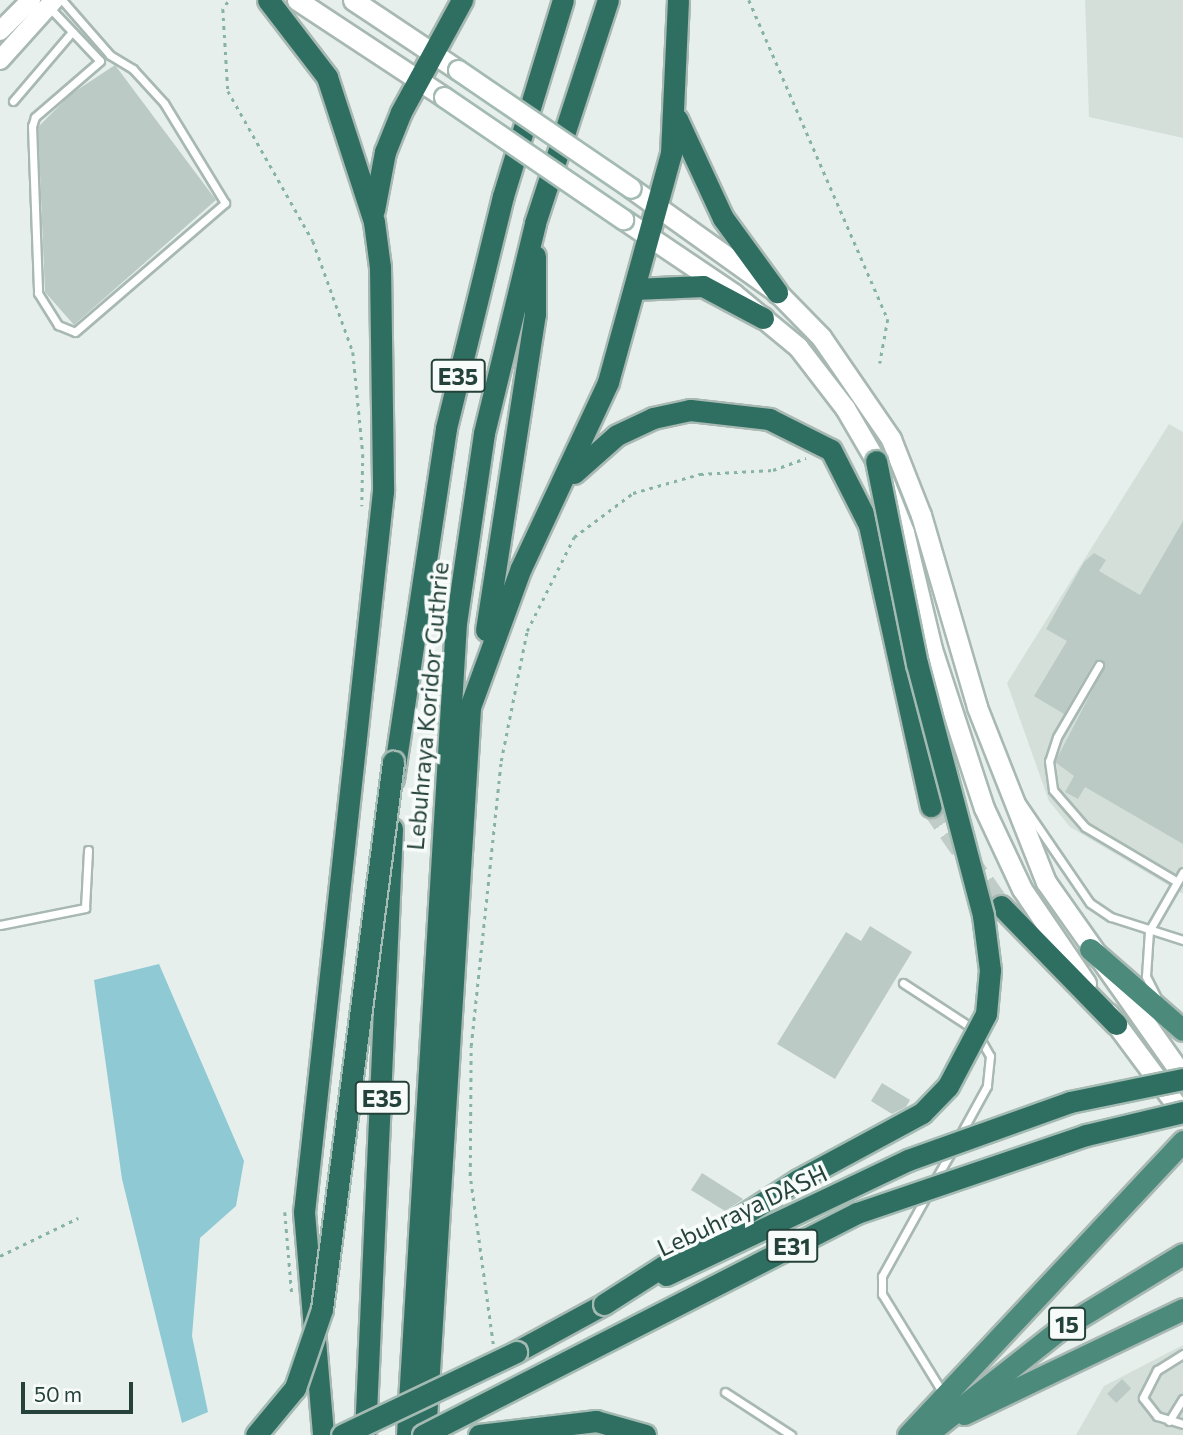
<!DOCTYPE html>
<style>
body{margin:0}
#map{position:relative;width:1183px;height:1435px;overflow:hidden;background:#e6efeb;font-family:Commissioner,sans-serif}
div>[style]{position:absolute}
.built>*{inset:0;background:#d4dfda}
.water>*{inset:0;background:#8ec9d4}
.building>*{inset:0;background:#bbcac4;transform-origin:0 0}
.motorway-tunnel>*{height:21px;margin-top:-10.5px;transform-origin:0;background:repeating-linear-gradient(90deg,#bfccc8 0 21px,transparent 0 31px)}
.path>*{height:2.5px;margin-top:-1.25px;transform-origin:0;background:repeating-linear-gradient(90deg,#86b3a5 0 3.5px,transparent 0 8.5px)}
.roads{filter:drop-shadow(2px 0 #a8b8b2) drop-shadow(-2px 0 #a8b8b2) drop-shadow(0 2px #a8b8b2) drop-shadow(0 -2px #a8b8b2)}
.service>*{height:7px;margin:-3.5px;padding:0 3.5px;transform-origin:3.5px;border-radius:3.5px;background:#fff}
.tertiary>*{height:18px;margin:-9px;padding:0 9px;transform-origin:9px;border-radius:9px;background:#fff}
.secondary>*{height:19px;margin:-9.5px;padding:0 9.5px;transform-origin:9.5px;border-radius:9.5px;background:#fff}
.trunk>*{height:21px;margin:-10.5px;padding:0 10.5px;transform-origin:10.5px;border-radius:10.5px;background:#4c8a7c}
.motorway>*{height:21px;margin:-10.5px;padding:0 10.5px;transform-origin:10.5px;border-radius:10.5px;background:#2f6f62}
.bridges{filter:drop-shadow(2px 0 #a4bbb3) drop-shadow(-2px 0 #a4bbb3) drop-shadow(0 2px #a4bbb3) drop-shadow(0 -2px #a4bbb3)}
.secondary-bridge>*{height:19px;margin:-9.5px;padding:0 9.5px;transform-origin:9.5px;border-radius:9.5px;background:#fff}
.motorway-bridge>*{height:21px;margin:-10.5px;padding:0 10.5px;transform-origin:10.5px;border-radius:10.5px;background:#2f6f62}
span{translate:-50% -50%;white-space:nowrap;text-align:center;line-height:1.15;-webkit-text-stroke:7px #f7fbf9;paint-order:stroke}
.shield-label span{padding:2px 5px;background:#f7fbf9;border:2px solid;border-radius:5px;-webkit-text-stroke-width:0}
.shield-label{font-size:23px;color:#24423a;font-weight:700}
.street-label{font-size:24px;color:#24423a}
.scale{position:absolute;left:21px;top:1382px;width:112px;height:32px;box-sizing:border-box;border:4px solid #24423a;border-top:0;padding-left:9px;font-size:21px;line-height:24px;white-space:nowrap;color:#24423a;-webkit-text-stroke:5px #f7fbf9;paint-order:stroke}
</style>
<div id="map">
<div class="built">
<div style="clip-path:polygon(1085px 0,1183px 0,1183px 138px,1089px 117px)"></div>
<div style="clip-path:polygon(1169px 424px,1183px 432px,1183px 894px,1070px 827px,1049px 801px,1007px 683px)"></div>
<div style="clip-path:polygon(1183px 1345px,1183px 1435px,1076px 1435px,1104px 1386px)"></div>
</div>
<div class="water">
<div style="clip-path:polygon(159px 964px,244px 1161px,236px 1206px,200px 1238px,192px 1336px,208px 1412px,182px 1423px,122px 1179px,94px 980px)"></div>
</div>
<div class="building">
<div style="clip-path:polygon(115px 65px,216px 200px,74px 325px,45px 292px,38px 127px,71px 94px)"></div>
<div style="clip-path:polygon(1183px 521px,1183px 844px,1085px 787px,1078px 799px,1065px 792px,1074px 776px,1055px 762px,1104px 668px,1103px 660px,1094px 662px,1064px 714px,1034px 696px,1067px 641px,1046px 629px,1084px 562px,1094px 553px,1106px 560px,1099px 571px,1140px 595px)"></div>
<div style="clip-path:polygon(870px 926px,912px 952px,835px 1079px,777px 1044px,846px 932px,861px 941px)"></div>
<div style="clip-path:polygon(882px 1083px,910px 1100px,906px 1107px,892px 1114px,871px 1101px)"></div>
<div style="clip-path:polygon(702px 1173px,743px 1199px,742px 1200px,725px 1211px,691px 1190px)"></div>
<div style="left:1122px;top:1379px;width:13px;height:21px;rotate:45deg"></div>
</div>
<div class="motorway-tunnel">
<div style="left:931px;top:806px;width:122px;rotate:55deg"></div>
</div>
<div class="path">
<div style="left:749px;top:0;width:348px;rotate:66.5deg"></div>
<div style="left:888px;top:319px;width:45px;rotate:100.3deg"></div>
<div style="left:228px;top:2px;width:9px;rotate:126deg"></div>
<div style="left:223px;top:9px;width:82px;rotate:86.5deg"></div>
<div style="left:228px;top:91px;width:172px;rotate:60.5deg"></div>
<div style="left:313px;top:241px;width:118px;rotate:70.2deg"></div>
<div style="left:353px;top:352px;width:102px;rotate:84.4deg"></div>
<div style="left:363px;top:454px;width:52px;rotate:91.1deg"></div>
<div style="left:285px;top:1212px;width:84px;rotate:85.2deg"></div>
<div style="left:0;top:1256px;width:87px;rotate:-26deg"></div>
<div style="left:493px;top:1344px;width:171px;rotate:-97.8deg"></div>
<div style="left:470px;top:1175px;width:129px;rotate:-89.6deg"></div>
<div style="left:471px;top:1046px;width:287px;rotate:-84deg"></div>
<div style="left:501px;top:761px;width:133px;rotate:-78.7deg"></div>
<div style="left:527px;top:631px;width:105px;rotate:-63.4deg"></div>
<div style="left:574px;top:537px;width:74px;rotate:-36.7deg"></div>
<div style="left:633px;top:493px;width:70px;rotate:-15.8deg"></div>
<div style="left:700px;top:474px;width:73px;rotate:-3.1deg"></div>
<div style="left:773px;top:470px;width:35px;rotate:-20deg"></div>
</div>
<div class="roads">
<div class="service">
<div style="left:49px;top:7px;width:74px;rotate:46.6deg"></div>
<div style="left:100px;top:61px;width:86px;rotate:139.3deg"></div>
<div style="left:35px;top:117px;width:9px;rotate:108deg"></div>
<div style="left:32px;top:126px;width:167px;rotate:87.9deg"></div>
<div style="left:38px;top:293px;width:38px;rotate:58deg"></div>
<div style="left:58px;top:325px;width:18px;rotate:22deg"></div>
<div style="left:75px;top:332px;width:198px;rotate:-40.7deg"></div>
<div style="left:225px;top:203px;width:117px;rotate:-121.4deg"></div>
<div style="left:164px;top:103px;width:46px;rotate:-132.4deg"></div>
<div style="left:133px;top:69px;width:27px;rotate:-149deg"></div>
<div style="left:110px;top:55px;width:73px;rotate:-131.1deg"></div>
<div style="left:13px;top:101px;width:91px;rotate:-49.5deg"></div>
<div style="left:1099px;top:665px;width:83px;rotate:120.3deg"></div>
<div style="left:1057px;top:737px;width:25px;rotate:108deg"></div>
<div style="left:1049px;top:761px;width:29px;rotate:82deg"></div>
<div style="left:1053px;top:790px;width:49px;rotate:49.1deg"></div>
<div style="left:1085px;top:827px;width:106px;rotate:30.7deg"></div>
<div style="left:1021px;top:802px;width:122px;rotate:55.7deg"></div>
<div style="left:1090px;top:903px;width:25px;rotate:34deg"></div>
<div style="left:1111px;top:917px;width:76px;rotate:17.7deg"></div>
<div style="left:0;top:925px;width:87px;rotate:-11.3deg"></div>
<div style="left:85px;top:908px;width:58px;rotate:-87deg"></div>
<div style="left:903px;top:983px;width:86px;rotate:33.1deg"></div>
<div style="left:975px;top:1030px;width:30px;rotate:60deg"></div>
<div style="left:990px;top:1056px;width:30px;rotate:96deg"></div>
<div style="left:987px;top:1086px;width:58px;rotate:118.8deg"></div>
<div style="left:1156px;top:996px;width:22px;rotate:-117deg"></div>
<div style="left:1146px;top:976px;width:45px;rotate:-86.2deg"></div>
<div style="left:1149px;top:931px;width:68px;rotate:-60deg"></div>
<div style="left:935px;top:1180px;width:34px;rotate:-60deg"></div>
<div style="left:928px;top:1193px;width:95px;rotate:119deg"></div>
<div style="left:882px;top:1276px;width:18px;rotate:90deg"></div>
<div style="left:882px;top:1294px;width:116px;rotate:58.4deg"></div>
<div style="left:1183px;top:1354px;width:31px;rotate:148deg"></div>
<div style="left:1157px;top:1370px;width:31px;rotate:117deg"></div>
<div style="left:1143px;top:1398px;width:23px;rotate:52deg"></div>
<div style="left:1157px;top:1416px;width:27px;rotate:17deg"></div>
<div style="left:725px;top:1392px;width:79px;rotate:33.1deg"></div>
<div style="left:1169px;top:1421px;width:26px;rotate:-58deg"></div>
</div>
<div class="tertiary">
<div style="left:0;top:31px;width:44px;rotate:-45deg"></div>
<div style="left:0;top:60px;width:81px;rotate:-48deg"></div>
</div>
<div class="secondary">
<div style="left:297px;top:0;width:176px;rotate:33.4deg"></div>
<div style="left:353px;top:0;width:126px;rotate:33.7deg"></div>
<div style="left:631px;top:188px;width:179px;rotate:35.5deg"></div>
<div style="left:777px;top:292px;width:63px;rotate:45.6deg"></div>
<div style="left:821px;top:337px;width:124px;rotate:55.5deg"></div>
<div style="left:891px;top:439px;width:82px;rotate:68.5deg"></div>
<div style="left:921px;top:515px;width:200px;rotate:73.7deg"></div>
<div style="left:977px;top:707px;width:188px;rotate:68.5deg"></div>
<div style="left:1046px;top:882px;width:237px;rotate:54.8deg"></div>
<div style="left:623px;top:219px;width:134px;rotate:34deg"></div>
<div style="left:734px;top:294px;width:83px;rotate:39.6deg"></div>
<div style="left:798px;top:347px;width:77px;rotate:52.4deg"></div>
<div style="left:845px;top:408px;width:61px;rotate:59.7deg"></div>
<div style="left:876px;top:461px;width:76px;rotate:68.5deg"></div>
<div style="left:904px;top:532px;width:120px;rotate:76.5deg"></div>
<div style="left:932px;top:649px;width:167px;rotate:71.9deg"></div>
<div style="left:984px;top:808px;width:89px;rotate:64.9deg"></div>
<div style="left:1022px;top:889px;width:114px;rotate:55.8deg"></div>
<div style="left:1108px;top:1013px;width:126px;rotate:53.4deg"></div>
</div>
<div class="trunk">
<div style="left:1090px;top:949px;width:123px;rotate:41.1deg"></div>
<div style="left:964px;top:1414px;width:243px;rotate:-25.6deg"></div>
<div style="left:908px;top:1435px;width:403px;rotate:-46.9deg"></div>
<div style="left:926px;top:1435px;width:171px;rotate:-38.3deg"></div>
<div style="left:1060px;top:1329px;width:144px;rotate:-31.4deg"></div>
</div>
<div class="motorway">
<div style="left:268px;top:0;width:97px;rotate:52.5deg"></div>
<div style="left:327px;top:77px;width:152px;rotate:72deg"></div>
<div style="left:374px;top:222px;width:45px;rotate:82.4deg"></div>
<div style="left:380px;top:267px;width:224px;rotate:89.2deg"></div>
<div style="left:383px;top:491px;width:725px;rotate:96.25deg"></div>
<div style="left:304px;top:1212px;width:224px;rotate:85.1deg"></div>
<div style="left:677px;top:119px;width:109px;rotate:65.1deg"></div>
<div style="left:723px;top:218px;width:92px;rotate:53.9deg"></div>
<div style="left:374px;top:210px;width:59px;rotate:-79.3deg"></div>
<div style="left:385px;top:152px;width:43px;rotate:-68.2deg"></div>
<div style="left:401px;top:112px;width:128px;rotate:-61.4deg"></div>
<div style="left:634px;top:289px;width:69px;rotate:-2.5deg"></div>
<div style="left:703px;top:286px;width:68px;rotate:28.1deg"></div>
<div style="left:574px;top:473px;width:57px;rotate:-41.5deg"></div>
<div style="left:617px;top:435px;width:40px;rotate:-25deg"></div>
<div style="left:653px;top:418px;width:38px;rotate:-12deg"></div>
<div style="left:690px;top:410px;width:80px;rotate:6.5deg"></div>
<div style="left:769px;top:419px;width:69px;rotate:26.6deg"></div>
<div style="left:831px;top:450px;width:84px;rotate:63.1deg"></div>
<div style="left:869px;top:525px;width:288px;rotate:77.6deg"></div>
<div style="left:486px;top:630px;width:320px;rotate:-81.2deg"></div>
<div style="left:535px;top:314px;width:58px;rotate:-90deg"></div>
<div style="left:393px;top:779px;width:355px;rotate:-81.4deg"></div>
<div style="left:446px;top:428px;width:239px;rotate:-76.2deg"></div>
<div style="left:503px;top:196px;width:205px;rotate:-73deg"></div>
<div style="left:1001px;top:906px;width:165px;rotate:45.7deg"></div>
<div style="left:516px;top:1352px;width:100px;rotate:-28.6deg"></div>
<div style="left:365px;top:1435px;width:607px;rotate:-87.45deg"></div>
<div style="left:407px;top:1435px;width:813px;rotate:-86.55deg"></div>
<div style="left:456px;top:623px;width:192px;rotate:-81.6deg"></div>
<div style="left:484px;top:433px;width:216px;rotate:-76.3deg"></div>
<div style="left:535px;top:223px;width:235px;rotate:-71.9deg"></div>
<div style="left:425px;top:1435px;width:729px;rotate:-86.46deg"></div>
<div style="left:470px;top:707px;width:148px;rotate:-69.9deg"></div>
<div style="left:521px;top:568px;width:205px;rotate:-64.9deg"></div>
<div style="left:608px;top:382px;width:237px;rotate:-74.6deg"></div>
<div style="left:671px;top:154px;width:154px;rotate:-87.4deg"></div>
</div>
</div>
<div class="bridges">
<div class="secondary-bridge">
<div style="left:458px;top:70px;width:209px;rotate:34.3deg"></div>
<div style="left:444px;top:97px;width:217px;rotate:34.3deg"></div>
</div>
<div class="motorway-bridge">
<div style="left:666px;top:1275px;width:268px;rotate:-25.4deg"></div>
<div style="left:908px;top:1160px;width:172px;rotate:-19.7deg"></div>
<div style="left:1070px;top:1102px;width:115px;rotate:-11.5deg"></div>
<div style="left:604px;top:1304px;width:230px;rotate:-32.6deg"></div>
<div style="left:798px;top:1180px;width:141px;rotate:-28.4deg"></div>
<div style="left:922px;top:1113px;width:37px;rotate:-46deg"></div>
<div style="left:948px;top:1086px;width:81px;rotate:-62.2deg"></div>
<div style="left:986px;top:1014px;width:44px;rotate:-84.8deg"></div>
<div style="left:990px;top:970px;width:55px;rotate:-97.3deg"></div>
<div style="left:983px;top:915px;width:260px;rotate:-104.7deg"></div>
<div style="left:917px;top:664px;width:207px;rotate:-101.4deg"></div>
<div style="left:256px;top:1435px;width:61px;rotate:-50.3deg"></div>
<div style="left:295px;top:1388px;width:83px;rotate:-71.1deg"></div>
<div style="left:322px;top:1309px;width:552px;rotate:-82.6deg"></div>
<div style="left:342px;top:1435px;width:193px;rotate:-25.5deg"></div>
<div style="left:423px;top:1435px;width:487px;rotate:-27.1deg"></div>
<div style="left:857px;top:1213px;width:242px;rotate:-18.8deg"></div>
<div style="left:1086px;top:1135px;width:100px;rotate:-13.3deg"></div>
<div style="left:479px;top:1435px;width:118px;rotate:-6.8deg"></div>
<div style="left:596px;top:1421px;width:51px;rotate:15.9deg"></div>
</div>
</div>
<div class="shield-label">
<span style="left:458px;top:376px">E35</span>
<span style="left:382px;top:1098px">E35</span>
<span style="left:792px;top:1246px">E31</span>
<span style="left:1067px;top:1324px">15</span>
</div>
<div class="street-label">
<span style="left:427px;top:706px;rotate:-85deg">Lebuhraya Koridor Guthrie</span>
<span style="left:742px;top:1210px;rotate:-25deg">Lebuhraya DASH</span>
</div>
<div class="scale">50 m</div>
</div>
